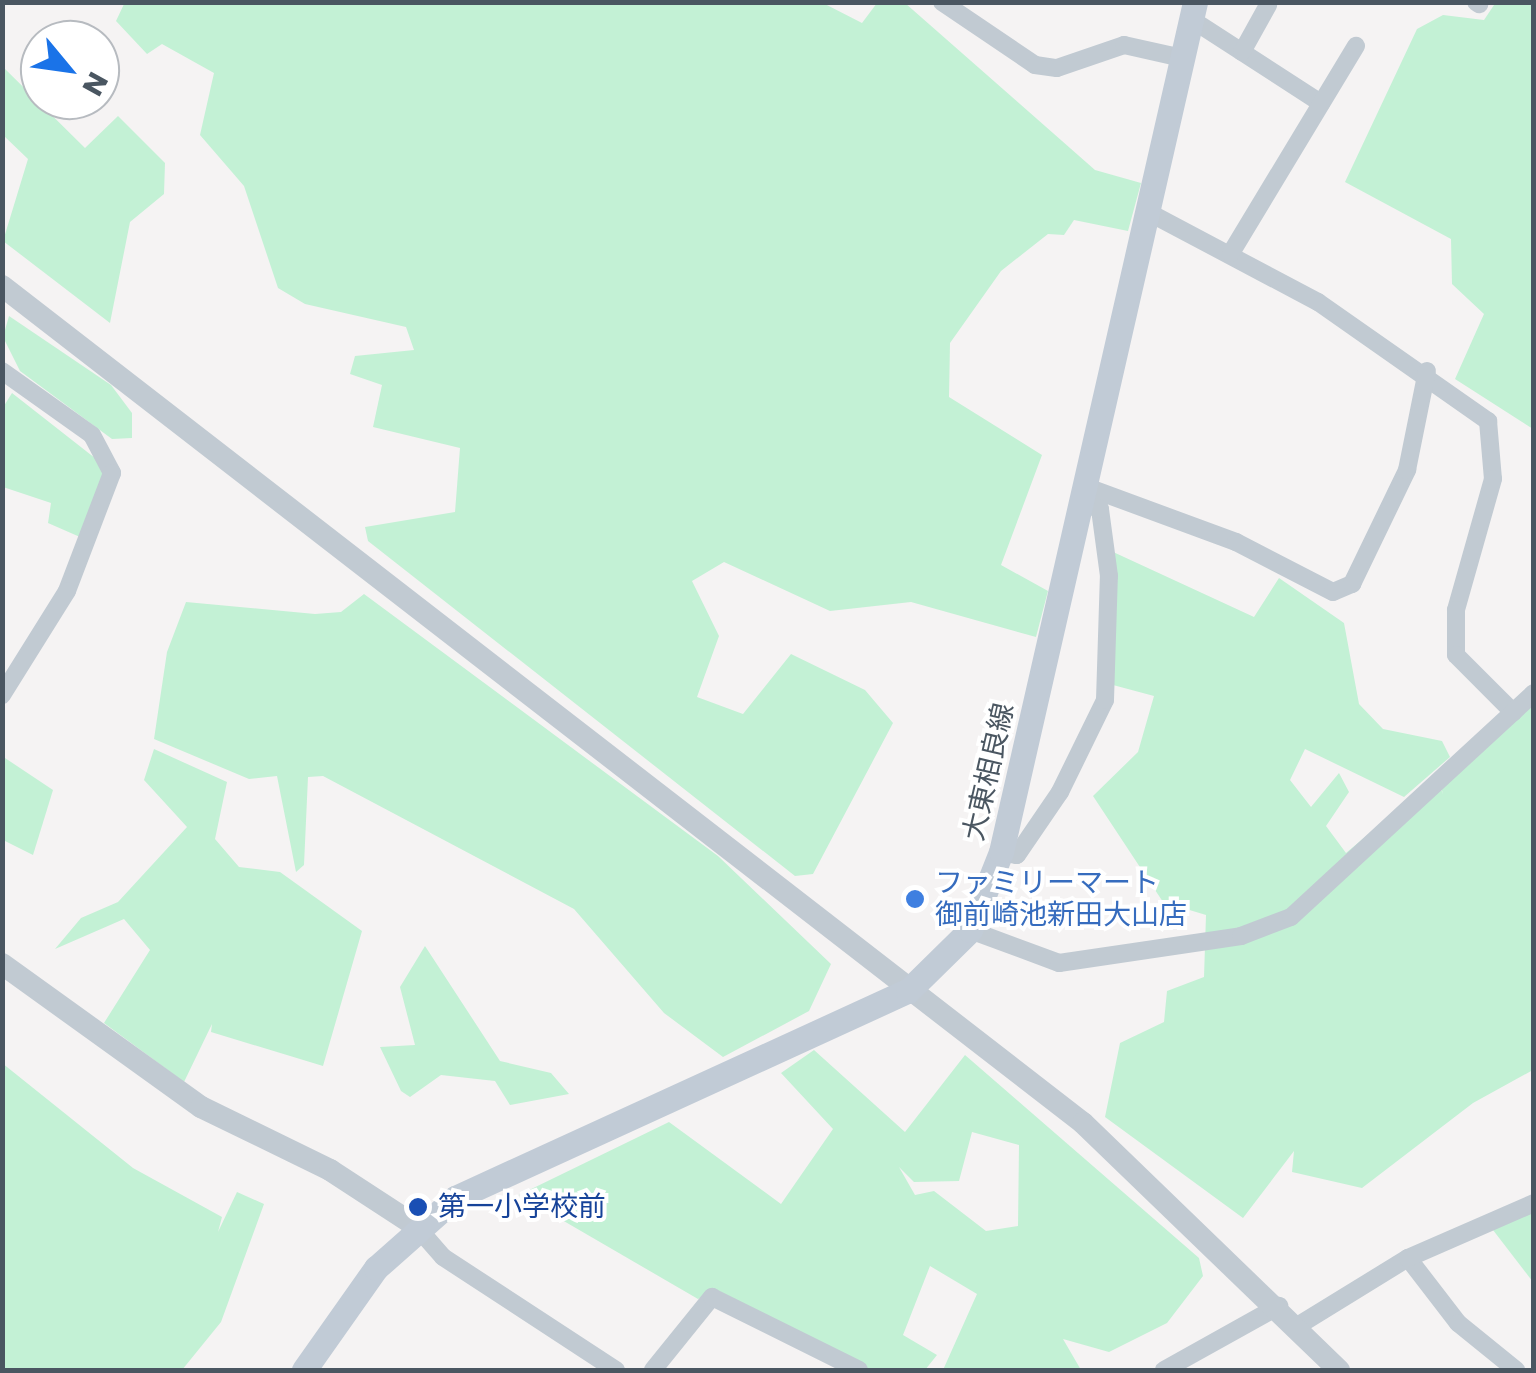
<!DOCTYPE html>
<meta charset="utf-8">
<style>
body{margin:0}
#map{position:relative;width:1536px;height:1373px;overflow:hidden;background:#f5f3f3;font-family:Poppins,"Noto Sans JP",sans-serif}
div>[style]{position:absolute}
.green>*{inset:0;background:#c3f1d5}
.minor>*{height:18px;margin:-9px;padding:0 9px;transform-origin:9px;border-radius:9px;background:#c1cad2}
.tertiary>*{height:22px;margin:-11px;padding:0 11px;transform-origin:11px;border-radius:11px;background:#c1cad2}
.secondary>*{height:25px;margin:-12.5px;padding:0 12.5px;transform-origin:12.5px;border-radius:12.5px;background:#c1cbd6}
.dots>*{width:28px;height:28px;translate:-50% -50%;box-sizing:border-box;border:5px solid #fff;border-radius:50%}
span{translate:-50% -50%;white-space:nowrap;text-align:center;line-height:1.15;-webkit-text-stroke:8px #fff;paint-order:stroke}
.street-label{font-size:28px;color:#4a5661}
.shop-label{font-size:28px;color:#366cbe}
.left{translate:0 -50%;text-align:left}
.transit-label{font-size:28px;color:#164399}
.frame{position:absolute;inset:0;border:5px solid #4a5661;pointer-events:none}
.north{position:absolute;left:20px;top:20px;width:100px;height:100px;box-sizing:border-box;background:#fff;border:2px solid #b7bbc0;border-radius:50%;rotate:119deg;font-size:28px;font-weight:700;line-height:40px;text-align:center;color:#4a5661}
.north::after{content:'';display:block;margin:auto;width:35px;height:45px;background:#1a73e8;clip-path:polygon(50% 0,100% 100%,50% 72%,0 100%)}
</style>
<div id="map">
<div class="green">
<div style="clip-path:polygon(125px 2px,821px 2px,862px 23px,877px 3px,905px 3px,1095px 170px,1141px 183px,1128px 231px,1074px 220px,1064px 235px,1048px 234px,1001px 271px,950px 343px,949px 397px,1042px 455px,1001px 565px,1048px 591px,1036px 637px,911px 602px,830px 611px,724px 562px,692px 581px,719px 636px,697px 697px,743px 714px,791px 654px,865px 690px,893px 723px,813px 874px,795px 876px,368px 541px,365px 527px,455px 512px,460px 448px,373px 427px,382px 385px,350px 374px,355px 356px,414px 350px,406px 327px,305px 304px,278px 288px,244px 186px,200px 135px,214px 73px,162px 44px,147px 54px,116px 21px)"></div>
<div style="clip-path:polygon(1496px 2px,1533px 3px,1533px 429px,1455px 379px,1484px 314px,1452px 284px,1451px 239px,1345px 182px,1417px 29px,1443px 15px,1484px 20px)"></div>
<div style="clip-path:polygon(2px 66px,85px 148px,118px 116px,165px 163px,164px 194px,130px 222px,110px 323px,3px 241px,28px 159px,3px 135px)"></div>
<div style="clip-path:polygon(9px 316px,111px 385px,132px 413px,132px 438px,112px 439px,20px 371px,3px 337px)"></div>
<div style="clip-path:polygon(12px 393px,100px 462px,104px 481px,80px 537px,48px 523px,51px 503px,3px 487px,2px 409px)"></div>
<div style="clip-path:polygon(1111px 551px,1254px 617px,1279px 578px,1344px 623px,1359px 704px,1383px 729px,1442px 741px,1450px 757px,1404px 797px,1305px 749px,1290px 780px,1311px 807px,1339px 773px,1349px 792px,1326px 826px,1346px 853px,1436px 777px,1443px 794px,1439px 780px,1533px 698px,1533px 1070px,1473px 1103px,1362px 1188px,1292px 1172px,1294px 1151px,1243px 1218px,1105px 1117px,1120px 1043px,1164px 1022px,1167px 991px,1204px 977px,1206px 915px,1163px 902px,1093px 796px,1138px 752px,1154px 696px,1113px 685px)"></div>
<div style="clip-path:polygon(364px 594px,718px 856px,831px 964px,809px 1011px,723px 1057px,664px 1013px,574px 909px,323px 776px,308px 777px,304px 865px,296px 872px,277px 776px,249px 779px,154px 739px,167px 652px,186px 602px,315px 614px,341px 612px)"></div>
<div style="clip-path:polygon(154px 749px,227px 782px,215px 839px,239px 867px,280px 872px,362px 931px,323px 1066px,211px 1032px,212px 1024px,184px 1082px,104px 1023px,150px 950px,124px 919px,55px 949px,81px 918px,118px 902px,187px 827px,144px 780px)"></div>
<div style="clip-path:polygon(2px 756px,53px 790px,33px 855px,3px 840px)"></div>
<div style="clip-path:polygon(425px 946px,500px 1061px,551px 1073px,569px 1094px,510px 1105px,495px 1081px,441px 1075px,410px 1097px,401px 1091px,380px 1047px,415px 1045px,400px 987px)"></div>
<div style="clip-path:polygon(evenodd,814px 1050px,905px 1132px,965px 1055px,1199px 1258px,1203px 1276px,1167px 1323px,1109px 1352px,1063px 1339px,1081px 1370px,943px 1370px,977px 1294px,930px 1266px,903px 1335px,937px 1355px,925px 1370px,861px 1370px,717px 1290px,698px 1299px,519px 1195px,669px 1122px,781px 1204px,833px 1129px,781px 1073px,814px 1050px,972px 1132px,1019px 1145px,1018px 1226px,986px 1231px,934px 1191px,915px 1195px,899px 1167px,914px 1182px,959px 1181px,972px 1132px)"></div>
<div style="clip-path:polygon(2px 1063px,133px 1168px,222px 1217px,218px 1232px,237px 1192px,264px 1204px,221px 1322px,182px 1370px,3px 1370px)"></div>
<div style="clip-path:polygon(1533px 1207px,1533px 1282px,1493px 1230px)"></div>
</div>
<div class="minor">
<div style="left:942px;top:2px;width:112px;rotate:34.1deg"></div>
<div style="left:1035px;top:65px;width:22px;rotate:8deg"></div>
<div style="left:1057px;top:68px;width:71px;rotate:-18.9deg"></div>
<div style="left:1124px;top:45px;width:59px;rotate:12.6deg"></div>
<div style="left:1476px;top:2px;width:4px;rotate:34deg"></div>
<div style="left:1191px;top:19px;width:155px;rotate:32.9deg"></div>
<div style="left:1242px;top:52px;width:54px;rotate:-61deg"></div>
<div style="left:1146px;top:211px;width:195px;rotate:27.9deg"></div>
<div style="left:1318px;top:302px;width:208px;rotate:35deg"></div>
<div style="left:1488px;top:421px;width:58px;rotate:85.1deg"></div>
<div style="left:1493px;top:479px;width:136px;rotate:105.8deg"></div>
<div style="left:1456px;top:610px;width:45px;rotate:90deg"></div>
<div style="left:1456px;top:655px;width:81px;rotate:45deg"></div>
<div style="left:1231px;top:253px;width:242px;rotate:-58.9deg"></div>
<div style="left:2px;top:371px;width:110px;rotate:35.4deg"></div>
<div style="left:92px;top:435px;width:43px;rotate:62.2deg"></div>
<div style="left:112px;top:473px;width:126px;rotate:110.9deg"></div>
<div style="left:67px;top:591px;width:123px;rotate:122deg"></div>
<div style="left:1084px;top:486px;width:162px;rotate:20.2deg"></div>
<div style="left:1236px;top:542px;width:109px;rotate:27.3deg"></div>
<div style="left:1333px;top:592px;width:21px;rotate:-23deg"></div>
<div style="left:1352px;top:584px;width:127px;rotate:-64.2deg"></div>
<div style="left:1407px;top:470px;width:101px;rotate:-78.6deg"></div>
<div style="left:1001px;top:852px;width:16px;rotate:11deg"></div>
<div style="left:1017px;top:855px;width:76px;rotate:-55.7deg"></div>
<div style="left:1060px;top:792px;width:102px;rotate:-63.9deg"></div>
<div style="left:1105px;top:700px;width:124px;rotate:-88.2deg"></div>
<div style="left:1109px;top:576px;width:68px;rotate:-97.7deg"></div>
<div style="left:1100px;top:509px;width:20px;rotate:-162deg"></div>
<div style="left:970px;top:930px;width:95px;rotate:20.3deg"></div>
<div style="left:1059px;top:963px;width:184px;rotate:-8.4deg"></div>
<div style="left:1241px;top:936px;width:53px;rotate:-20.8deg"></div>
<div style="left:1291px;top:917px;width:330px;rotate:-42.7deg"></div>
<div style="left:416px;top:1226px;width:41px;rotate:48.9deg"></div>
<div style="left:443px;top:1257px;width:207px;rotate:33.2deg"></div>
<div style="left:1408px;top:1258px;width:82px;rotate:52.4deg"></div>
<div style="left:1458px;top:1323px;width:75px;rotate:39deg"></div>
<div style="left:1299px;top:1325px;width:128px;rotate:-31.6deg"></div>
<div style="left:1408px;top:1258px;width:137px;rotate:-23.6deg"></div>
<div style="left:653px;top:1370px;width:94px;rotate:-51.1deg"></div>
<div style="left:712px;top:1297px;width:164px;rotate:26.4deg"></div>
<div style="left:1164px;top:1370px;width:132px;rotate:-29.1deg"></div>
</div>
<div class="tertiary">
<div style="left:2px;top:286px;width:1367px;rotate:37.75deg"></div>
<div style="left:1083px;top:1123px;width:356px;rotate:44deg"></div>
<div style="left:2px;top:964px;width:245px;rotate:35.7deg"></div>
<div style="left:201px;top:1107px;width:144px;rotate:26deg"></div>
<div style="left:330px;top:1170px;width:103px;rotate:33.1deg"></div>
</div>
<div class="secondary">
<div style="left:304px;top:1370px;width:125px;rotate:-54.8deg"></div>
<div style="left:376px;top:1268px;width:106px;rotate:-41.5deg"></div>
<div style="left:455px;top:1198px;width:498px;rotate:-24.6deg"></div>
<div style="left:908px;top:991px;width:87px;rotate:-44.5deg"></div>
<div style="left:970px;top:930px;width:84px;rotate:-68.3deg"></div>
<div style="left:1001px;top:852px;width:872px;rotate:-77.14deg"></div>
</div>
<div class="dots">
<div style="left:915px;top:899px;background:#3f7fe0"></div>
<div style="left:418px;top:1207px;background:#1a4fb4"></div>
</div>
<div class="street-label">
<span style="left:989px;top:772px;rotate:-77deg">大東相良線</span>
</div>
<div class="shop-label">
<span class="left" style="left:935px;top:899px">ファミリーマート<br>御前崎池新田大山店</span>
</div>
<div class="transit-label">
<span class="left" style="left:438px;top:1207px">第一小学校前</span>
</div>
<div class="frame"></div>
<div class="north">N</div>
</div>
